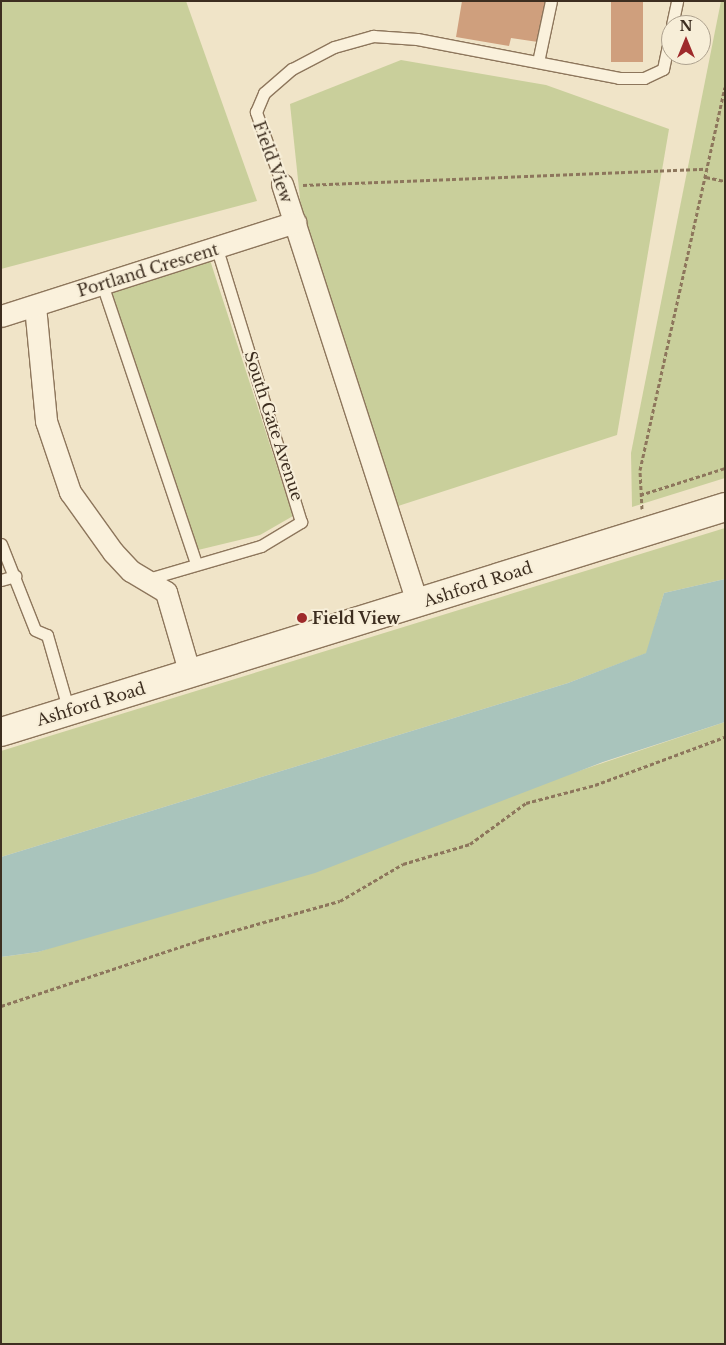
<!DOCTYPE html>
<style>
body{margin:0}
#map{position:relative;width:726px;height:1345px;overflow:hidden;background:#f0e4c8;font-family:"Libre Baskerville",serif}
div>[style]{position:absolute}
.green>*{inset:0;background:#c9cf9b}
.water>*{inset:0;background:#a9c4bc}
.building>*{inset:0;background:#cf9f7d;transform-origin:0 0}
.path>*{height:3px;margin-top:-1.5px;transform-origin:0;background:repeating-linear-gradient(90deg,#8d765c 0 4px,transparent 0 6.5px)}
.roads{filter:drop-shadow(1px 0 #8d765c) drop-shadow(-1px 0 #8d765c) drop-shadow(0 1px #8d765c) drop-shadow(0 -1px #8d765c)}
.lane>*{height:11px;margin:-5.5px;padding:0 5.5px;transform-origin:5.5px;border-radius:5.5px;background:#faf1dc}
.street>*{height:21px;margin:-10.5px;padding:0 10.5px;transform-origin:10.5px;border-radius:10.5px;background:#faf1dc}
.secondary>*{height:28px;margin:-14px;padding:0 14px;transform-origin:14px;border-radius:14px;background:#faf1dc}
.dots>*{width:14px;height:14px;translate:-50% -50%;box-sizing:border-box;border:2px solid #f7eed8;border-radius:50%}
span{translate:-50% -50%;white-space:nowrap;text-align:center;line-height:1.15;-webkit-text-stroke:4px #f7eed8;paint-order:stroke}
.street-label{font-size:16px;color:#3d2e20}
.poi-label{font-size:16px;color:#3d2e20;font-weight:700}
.left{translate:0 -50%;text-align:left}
.frame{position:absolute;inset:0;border:2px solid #3d2e20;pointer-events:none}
.north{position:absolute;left:661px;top:15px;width:50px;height:50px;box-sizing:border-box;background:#f7eed8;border:1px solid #ada18e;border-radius:50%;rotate:0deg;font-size:14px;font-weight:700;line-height:20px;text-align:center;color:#3d2e20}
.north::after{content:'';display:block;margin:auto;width:18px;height:22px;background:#9e2a2b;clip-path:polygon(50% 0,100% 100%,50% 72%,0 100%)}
</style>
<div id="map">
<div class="green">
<div style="clip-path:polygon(1px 1px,186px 1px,257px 201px,1px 269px)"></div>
<div style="clip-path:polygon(721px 1px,725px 1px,725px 478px,632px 507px,631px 453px)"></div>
<div style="clip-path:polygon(401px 60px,546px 85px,669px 129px,617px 435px,395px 507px,301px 208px,290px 104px)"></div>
<div style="clip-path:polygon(210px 260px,293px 516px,260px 535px,198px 550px,111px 290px)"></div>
<div style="clip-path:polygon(725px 528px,725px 579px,664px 593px,647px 653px,568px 683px,1px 857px,1px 751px)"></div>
<div style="clip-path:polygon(725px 722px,725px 1344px,1px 1344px,1px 957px,38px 952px)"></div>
</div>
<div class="water">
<div style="clip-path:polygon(725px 579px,725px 722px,603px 762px,315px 873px,38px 952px,1px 957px,1px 857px,568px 683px,646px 653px,664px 593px)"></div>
</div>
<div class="building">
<div style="clip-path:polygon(462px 1px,546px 1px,538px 42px,511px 38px,509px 46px,456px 37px)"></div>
<div style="left:611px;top:1px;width:32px;height:61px"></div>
</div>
<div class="path">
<div style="left:706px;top:177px;width:19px;rotate:12deg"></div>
<div style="left:303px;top:185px;width:403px;rotate:-2.3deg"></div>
<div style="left:640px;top:495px;width:89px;rotate:-17.6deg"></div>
<div style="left:642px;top:509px;width:39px;rotate:-93deg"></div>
<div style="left:640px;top:470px;width:392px;rotate:-77.5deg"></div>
<div style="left:1px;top:1006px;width:210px;rotate:-18.3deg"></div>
<div style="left:200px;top:940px;width:145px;rotate:-15.6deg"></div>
<div style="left:340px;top:901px;width:73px;rotate:-30.4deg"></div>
<div style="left:403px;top:864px;width:70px;rotate:-16.6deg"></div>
<div style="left:470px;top:844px;width:69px;rotate:-36.2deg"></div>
<div style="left:526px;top:803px;width:71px;rotate:-14.6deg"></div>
<div style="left:595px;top:785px;width:139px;rotate:-20.3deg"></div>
</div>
<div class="roads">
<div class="lane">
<div style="left:672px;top:25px;width:25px;rotate:-78deg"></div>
<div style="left:538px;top:62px;width:62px;rotate:-78deg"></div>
<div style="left:282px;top:184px;width:77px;rotate:-109.9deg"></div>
<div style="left:256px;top:112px;width:21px;rotate:-67deg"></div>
<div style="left:264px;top:93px;width:37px;rotate:-41deg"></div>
<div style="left:292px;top:69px;width:47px;rotate:-27.6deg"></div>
<div style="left:334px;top:47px;width:41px;rotate:-15.8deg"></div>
<div style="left:373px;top:36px;width:44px;rotate:3.9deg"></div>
<div style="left:417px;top:39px;width:206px;rotate:10.9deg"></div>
<div style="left:619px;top:78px;width:25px"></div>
<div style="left:644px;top:78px;width:21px;rotate:-25deg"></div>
<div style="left:663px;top:69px;width:39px;rotate:-78deg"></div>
<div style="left:102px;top:284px;width:295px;rotate:71.4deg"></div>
<div style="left:1px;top:544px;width:92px;rotate:68.4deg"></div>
<div style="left:35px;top:630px;width:13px;rotate:23deg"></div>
<div style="left:47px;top:635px;width:79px;rotate:73.9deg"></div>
<div style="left:148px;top:579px;width:118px;rotate:-16.3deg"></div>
<div style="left:261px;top:546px;width:47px;rotate:-31deg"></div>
<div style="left:301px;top:522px;width:286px;rotate:-107.1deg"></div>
<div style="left:1px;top:580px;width:15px;rotate:-16deg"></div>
</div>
<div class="street">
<div style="left:282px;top:184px;width:440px;rotate:72.1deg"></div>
<div style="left:35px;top:306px;width:116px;rotate:84.5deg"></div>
<div style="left:46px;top:421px;width:75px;rotate:71.3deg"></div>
<div style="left:70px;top:492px;width:74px;rotate:54.4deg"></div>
<div style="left:113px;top:552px;width:26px;rotate:47deg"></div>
<div style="left:131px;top:571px;width:41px;rotate:31deg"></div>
<div style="left:166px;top:592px;width:85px;rotate:73.7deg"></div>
<div style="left:1px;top:316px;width:309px;rotate:-17.7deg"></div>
</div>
<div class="secondary">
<div style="left:1px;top:732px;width:758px;rotate:-17.26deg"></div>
</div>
</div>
<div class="dots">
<div style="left:302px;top:618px;background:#9e2a2b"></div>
</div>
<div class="street-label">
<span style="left:273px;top:162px;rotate:70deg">Field View</span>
<span style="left:148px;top:270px;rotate:-17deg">Portland Crescent</span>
<span style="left:274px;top:426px;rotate:72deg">South Gate Avenue</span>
<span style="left:478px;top:584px;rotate:-18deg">Ashford Road</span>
<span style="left:91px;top:704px;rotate:-17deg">Ashford Road</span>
</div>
<div class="poi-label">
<span class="left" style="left:312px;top:618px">Field View</span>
</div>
<div class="frame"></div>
<div class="north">N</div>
</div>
